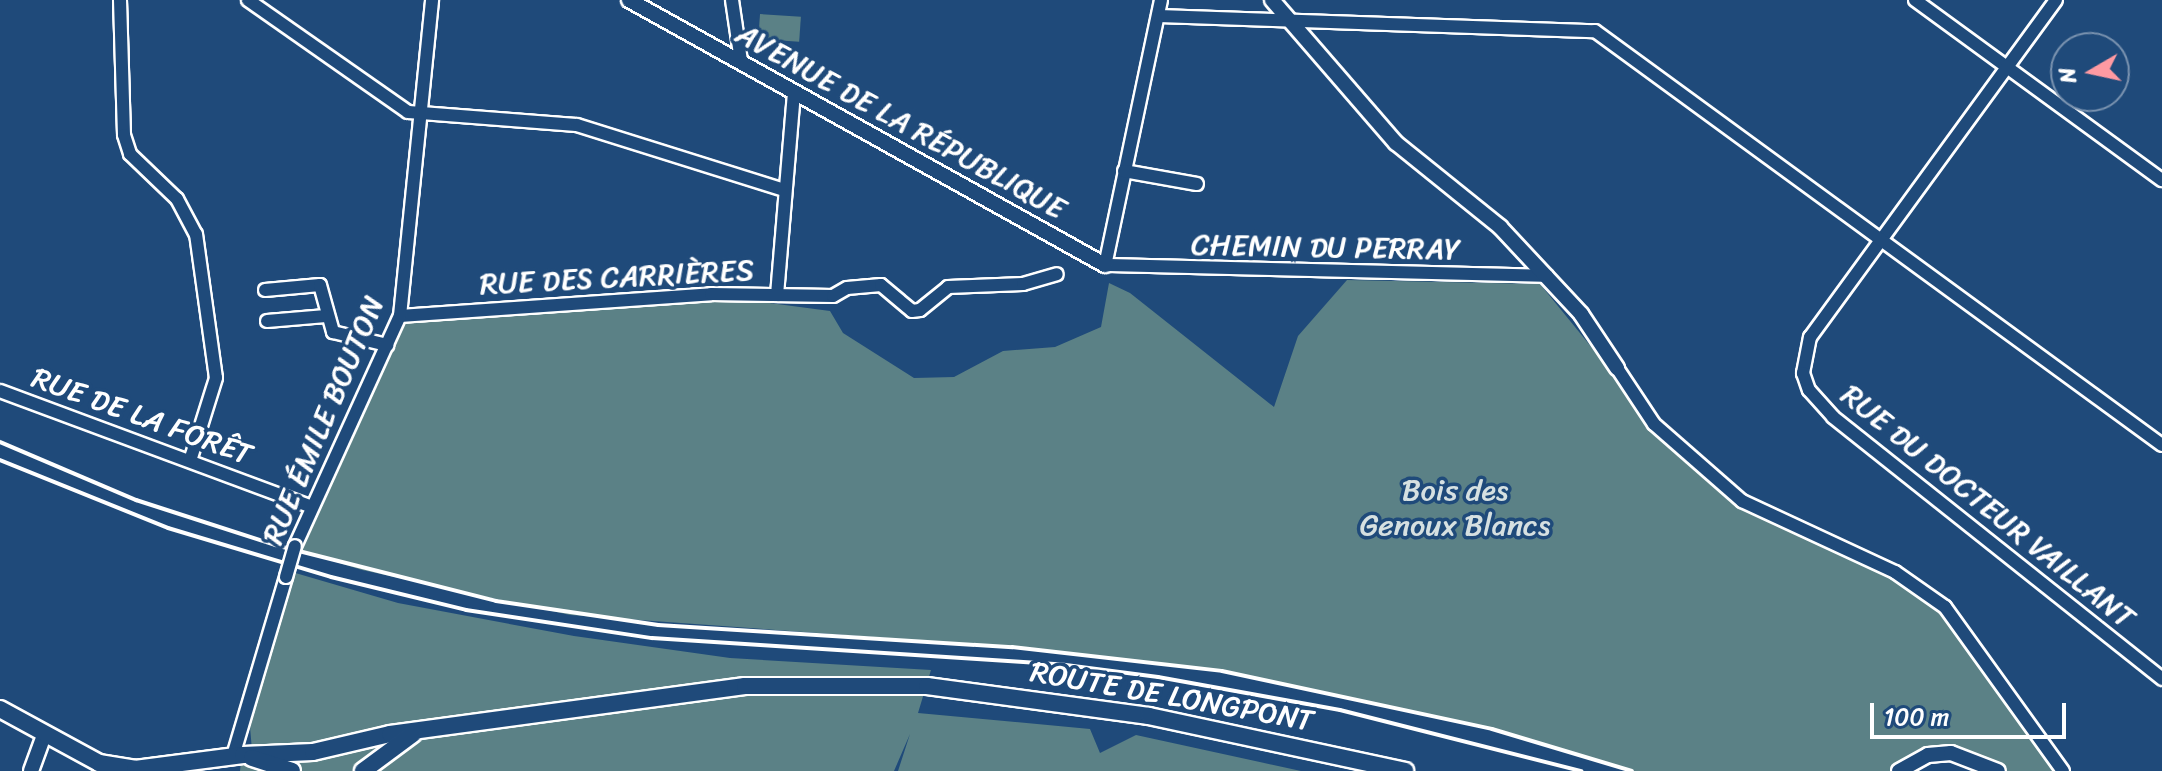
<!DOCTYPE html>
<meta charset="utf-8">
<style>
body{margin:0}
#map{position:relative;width:2162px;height:771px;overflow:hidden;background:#1f4a7a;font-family:Sriracha,sans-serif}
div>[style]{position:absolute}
.green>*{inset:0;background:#5b8186;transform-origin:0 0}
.roads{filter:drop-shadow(2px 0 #fff) drop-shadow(-2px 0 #fff) drop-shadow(0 2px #fff) drop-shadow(0 -2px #fff)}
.minor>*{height:12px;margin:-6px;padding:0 6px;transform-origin:6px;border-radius:6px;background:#1f4a7a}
.tertiary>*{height:14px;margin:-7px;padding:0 7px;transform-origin:7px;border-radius:7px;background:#1f4a7a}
.secondary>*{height:16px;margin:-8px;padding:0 8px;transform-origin:8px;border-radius:8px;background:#1f4a7a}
.rail>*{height:4px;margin:-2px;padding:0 2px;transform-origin:2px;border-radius:2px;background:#fff}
.bridges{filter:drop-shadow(2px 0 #fff) drop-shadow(-2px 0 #fff) drop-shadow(0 2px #fff) drop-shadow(0 -2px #fff)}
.minor-bridge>*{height:12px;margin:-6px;padding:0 6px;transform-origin:6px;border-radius:6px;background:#1f4a7a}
span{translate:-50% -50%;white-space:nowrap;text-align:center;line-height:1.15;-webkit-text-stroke:7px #1f4a7a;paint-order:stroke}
.street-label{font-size:30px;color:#fff}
.park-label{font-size:30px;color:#d6e0e1}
.north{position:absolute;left:2050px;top:32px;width:80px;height:80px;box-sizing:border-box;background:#1f4a7a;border:2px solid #7992af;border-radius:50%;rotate:261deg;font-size:22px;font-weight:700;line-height:32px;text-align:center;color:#fff}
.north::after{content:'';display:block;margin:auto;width:28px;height:36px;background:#ff9aa2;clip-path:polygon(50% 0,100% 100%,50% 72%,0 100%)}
.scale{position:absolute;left:1870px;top:703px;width:196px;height:36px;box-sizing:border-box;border:4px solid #fff;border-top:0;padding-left:10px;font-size:24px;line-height:28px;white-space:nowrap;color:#fff;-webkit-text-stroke:6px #1f4a7a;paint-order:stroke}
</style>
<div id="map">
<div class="green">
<div style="left:760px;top:14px;width:41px;height:25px;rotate:4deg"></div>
<div style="clip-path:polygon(1347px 280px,1540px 284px,1654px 424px,1742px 501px,1932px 595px,2063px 771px,1998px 771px,1951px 753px,1899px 771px,1632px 771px,1492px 729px,1222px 671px,1012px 647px,570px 615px,362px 570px,297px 550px,400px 316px,709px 298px,755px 301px,830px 311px,843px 333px,914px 378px,954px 377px,1003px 351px,1055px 347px,1101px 327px,1109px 283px,1130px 293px,1274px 407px,1298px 336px)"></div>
<div style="clip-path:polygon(292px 572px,398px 603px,574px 636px,730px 658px,931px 670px,918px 713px,1090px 729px,1100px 753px,1136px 735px,1301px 771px,898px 771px,910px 734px,894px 771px,240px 771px,241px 762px,253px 762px,250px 727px)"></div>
</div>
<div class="roads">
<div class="minor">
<div style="left:120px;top:0;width:135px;rotate:88.3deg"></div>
<div style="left:124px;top:135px;width:20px;rotate:72deg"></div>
<div style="left:130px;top:154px;width:65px;rotate:43.8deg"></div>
<div style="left:177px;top:199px;width:40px;rotate:62deg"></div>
<div style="left:196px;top:234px;width:145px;rotate:82.1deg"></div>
<div style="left:216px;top:378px;width:87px;rotate:107.4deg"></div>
<div style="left:248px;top:0;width:195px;rotate:35deg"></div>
<div style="left:408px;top:112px;width:169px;rotate:4.4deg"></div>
<div style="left:577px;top:125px;width:217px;rotate:17.4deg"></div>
<div style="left:732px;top:0;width:62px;rotate:81.6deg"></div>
<div style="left:1161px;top:0;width:271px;rotate:101.9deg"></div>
<div style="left:1105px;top:265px;width:442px;rotate:1.4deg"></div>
<div style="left:1915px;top:0;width:306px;rotate:36.1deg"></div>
<div style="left:2056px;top:0;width:417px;rotate:126.1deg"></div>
<div style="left:1810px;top:337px;width:37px;rotate:101deg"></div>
<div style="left:1803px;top:373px;width:18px;rotate:71deg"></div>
<div style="left:1809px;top:390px;width:36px;rotate:48deg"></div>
<div style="left:1833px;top:417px;width:421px;rotate:38.5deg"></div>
<div style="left:1158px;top:16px;width:437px;rotate:2deg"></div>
<div style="left:1595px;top:31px;width:702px;rotate:36.14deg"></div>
<div style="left:1124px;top:171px;width:74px;rotate:10.1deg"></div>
<div style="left:265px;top:290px;width:55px;rotate:-5.2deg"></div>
<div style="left:320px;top:285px;width:49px;rotate:74.5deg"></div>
<div style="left:333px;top:332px;width:56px;rotate:13.5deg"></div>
<div style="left:777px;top:295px;width:203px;rotate:-85.2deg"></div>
<div style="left:400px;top:316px;width:312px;rotate:-4deg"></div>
<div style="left:711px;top:294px;width:122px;rotate:0.9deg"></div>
<div style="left:833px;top:296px;width:16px;rotate:-30deg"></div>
<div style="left:847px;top:288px;width:34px;rotate:-5deg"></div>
<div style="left:881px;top:285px;width:40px;rotate:40deg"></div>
<div style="left:912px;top:311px;width:8px;rotate:-7deg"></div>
<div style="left:920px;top:310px;width:36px;rotate:-39deg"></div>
<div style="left:948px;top:287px;width:75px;rotate:-2.3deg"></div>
<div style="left:1023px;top:284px;width:35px;rotate:-16deg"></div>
<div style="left:267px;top:321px;width:59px;rotate:-4.8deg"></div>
<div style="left:1617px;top:368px;width:67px;rotate:56.5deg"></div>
<div style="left:1654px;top:424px;width:117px;rotate:41.2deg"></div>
<div style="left:1742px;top:501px;width:169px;rotate:24.9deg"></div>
<div style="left:1895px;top:572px;width:61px;rotate:35deg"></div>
<div style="left:1945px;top:607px;width:202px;rotate:54.3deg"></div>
<div style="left:0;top:391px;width:331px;rotate:20.4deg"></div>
<div style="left:295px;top:546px;width:253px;rotate:-65.5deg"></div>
<div style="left:400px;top:316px;width:318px;rotate:-84.2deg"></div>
<div style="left:233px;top:756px;width:187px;rotate:-73.5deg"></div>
</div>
<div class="tertiary">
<div style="left:629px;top:0;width:545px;rotate:29.11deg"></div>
<div style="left:1272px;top:0;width:189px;rotate:49.1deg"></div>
<div style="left:1396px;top:143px;width:134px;rotate:38.9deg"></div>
<div style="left:1500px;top:227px;width:119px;rotate:47deg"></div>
<div style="left:1581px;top:314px;width:65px;rotate:56.3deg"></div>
<div style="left:31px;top:771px;width:38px;rotate:-70deg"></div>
<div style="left:1899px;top:771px;width:33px;rotate:-29deg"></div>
<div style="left:1928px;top:755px;width:23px;rotate:-5deg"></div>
<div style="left:1951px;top:753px;width:50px;rotate:21deg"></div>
</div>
<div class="secondary">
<div style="left:0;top:709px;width:113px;rotate:28.6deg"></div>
<div style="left:99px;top:763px;width:36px;rotate:9deg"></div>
<div style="left:135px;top:769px;width:109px;rotate:-7.4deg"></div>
<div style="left:243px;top:755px;width:70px;rotate:-2.5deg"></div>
<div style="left:313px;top:752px;width:79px;rotate:-13.2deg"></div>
<div style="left:390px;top:734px;width:358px;rotate:-7.7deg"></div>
<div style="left:745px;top:686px;width:182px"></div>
<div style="left:927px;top:686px;width:224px;rotate:7.7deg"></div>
<div style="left:1149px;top:716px;width:262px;rotate:12.1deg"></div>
<div style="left:252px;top:758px;width:42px;rotate:18deg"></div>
<div style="left:363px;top:771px;width:62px;rotate:-36.5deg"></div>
</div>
</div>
<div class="rail">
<div style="left:0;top:442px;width:148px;rotate:23.1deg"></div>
<div style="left:136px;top:500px;width:146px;rotate:17.9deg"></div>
<div style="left:275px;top:545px;width:228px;rotate:14.2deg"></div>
<div style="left:496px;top:601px;width:164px;rotate:8.4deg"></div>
<div style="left:658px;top:625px;width:355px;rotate:3.6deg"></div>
<div style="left:1012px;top:647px;width:211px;rotate:6.5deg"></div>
<div style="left:1222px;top:671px;width:276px;rotate:12.1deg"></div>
<div style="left:1492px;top:729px;width:146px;rotate:16.7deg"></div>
<div style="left:0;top:460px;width:181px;rotate:22deg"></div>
<div style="left:168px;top:528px;width:170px;rotate:16.7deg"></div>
<div style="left:331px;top:577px;width:139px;rotate:13.7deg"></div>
<div style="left:466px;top:610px;width:188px;rotate:8.6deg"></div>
<div style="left:652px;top:638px;width:407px;rotate:3.7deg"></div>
<div style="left:1058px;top:664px;width:101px;rotate:7.4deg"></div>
<div style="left:1158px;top:677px;width:185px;rotate:10.3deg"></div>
<div style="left:1340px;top:710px;width:249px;rotate:14.2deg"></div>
</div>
<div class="bridges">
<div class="minor-bridge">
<div style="left:286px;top:577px;width:32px;rotate:-74deg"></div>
</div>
</div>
<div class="street-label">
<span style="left:901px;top:121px;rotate:29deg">AVENUE DE LA RÉPUBLIQUE</span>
<span style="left:1326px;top:247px;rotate:1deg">CHEMIN DU PERRAY</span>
<span style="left:617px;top:277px;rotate:-3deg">RUE DES CARRIÈRES</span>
<span style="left:142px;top:416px;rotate:20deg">RUE DE LA FORÊT</span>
<span style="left:323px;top:420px;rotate:-67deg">RUE ÉMILE BOUTON</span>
<span style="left:1988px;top:506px;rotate:39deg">RUE DU DOCTEUR VAILLANT</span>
<span style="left:1172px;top:696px;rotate:10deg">ROUTE DE LONGPONT</span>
</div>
<div class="park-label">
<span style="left:1455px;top:507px">Bois des<br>Genoux Blancs</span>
</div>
<div class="north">N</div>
<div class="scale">100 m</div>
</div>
